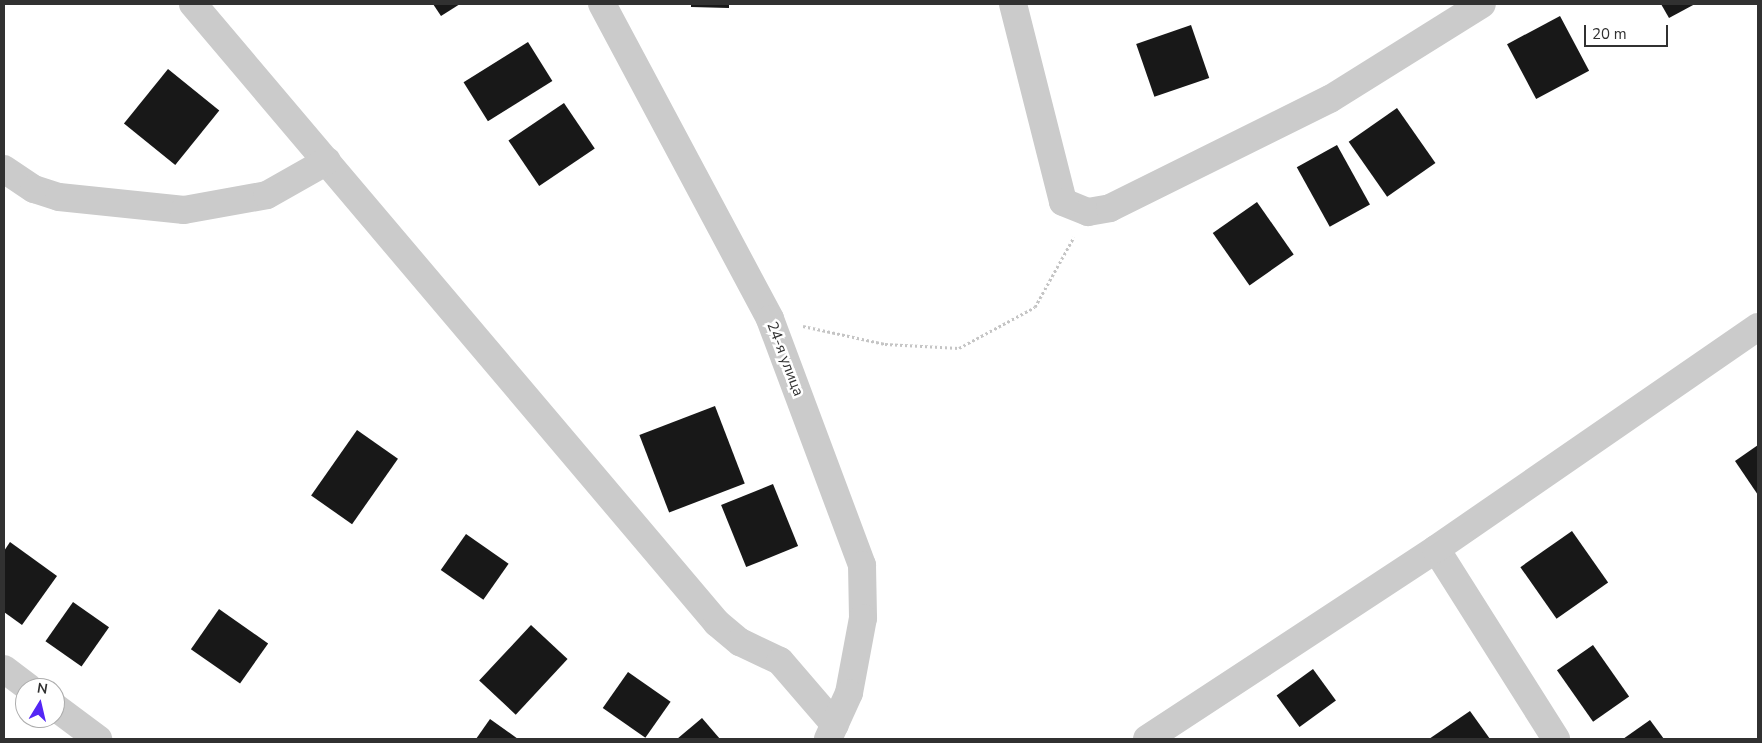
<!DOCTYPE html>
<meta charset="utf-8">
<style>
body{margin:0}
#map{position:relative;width:1762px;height:743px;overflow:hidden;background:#fff;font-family:"Nunito Sans",sans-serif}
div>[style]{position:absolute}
.building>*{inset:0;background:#181818;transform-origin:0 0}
.path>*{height:3px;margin-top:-1.5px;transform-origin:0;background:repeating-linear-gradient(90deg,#c5c5c5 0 2.5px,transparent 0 5px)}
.minor>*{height:28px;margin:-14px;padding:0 14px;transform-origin:14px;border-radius:14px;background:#cbcbcb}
span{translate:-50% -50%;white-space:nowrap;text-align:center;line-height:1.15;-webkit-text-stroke:5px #fff;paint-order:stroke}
.street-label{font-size:15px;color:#313131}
.frame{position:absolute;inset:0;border:5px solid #313131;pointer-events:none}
.north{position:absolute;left:15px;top:678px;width:50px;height:50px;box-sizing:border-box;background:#fff;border:1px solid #adadad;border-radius:50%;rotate:9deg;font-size:14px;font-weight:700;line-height:20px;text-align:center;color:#313131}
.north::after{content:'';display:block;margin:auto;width:18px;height:22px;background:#5426f5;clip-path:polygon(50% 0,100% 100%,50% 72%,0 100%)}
.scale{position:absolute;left:1584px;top:25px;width:84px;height:22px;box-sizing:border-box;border:2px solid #313131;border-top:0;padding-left:6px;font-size:15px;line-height:18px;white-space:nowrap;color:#313131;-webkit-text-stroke:4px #fff;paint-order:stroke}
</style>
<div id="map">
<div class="building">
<div style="clip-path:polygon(433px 4px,460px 4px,441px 16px)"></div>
<div style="clip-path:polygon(691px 4px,729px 4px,729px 8px,691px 7px)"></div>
<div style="clip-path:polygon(1661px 4px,1695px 4px,1669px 18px)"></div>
<div style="left:1560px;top:16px;width:62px;height:60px;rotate:62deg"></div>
<div style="left:1191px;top:25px;width:56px;height:58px;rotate:71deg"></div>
<div style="left:528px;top:42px;width:46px;height:76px;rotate:58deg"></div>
<div style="left:168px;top:69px;width:66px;height:70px;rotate:39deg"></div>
<div style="left:564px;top:103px;width:55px;height:67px;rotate:56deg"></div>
<div style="left:1397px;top:108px;width:67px;height:59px;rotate:55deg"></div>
<div style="left:1337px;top:145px;width:68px;height:46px;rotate:61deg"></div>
<div style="left:1257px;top:202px;width:64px;height:54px;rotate:55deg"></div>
<div style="left:715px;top:406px;width:83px;height:81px;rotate:69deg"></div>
<div style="left:357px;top:430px;width:50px;height:80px;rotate:35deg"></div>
<div style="clip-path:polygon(1758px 445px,1758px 495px,1735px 461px)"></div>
<div style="left:773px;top:484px;width:67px;height:56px;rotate:68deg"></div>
<div style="left:1572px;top:531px;width:63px;height:63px;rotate:55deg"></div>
<div style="left:466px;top:534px;width:52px;height:44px;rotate:35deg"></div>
<div style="clip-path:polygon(10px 542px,57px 576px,22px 625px,4px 612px,4px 551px)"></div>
<div style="left:73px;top:602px;width:44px;height:48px;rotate:35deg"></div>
<div style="left:219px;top:609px;width:60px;height:49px;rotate:35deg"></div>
<div style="left:531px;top:625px;width:50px;height:76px;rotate:43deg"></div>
<div style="left:1593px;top:645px;width:63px;height:44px;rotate:55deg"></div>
<div style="left:1313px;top:669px;width:39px;height:45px;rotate:54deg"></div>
<div style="left:628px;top:672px;width:52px;height:44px;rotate:35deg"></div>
<div style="clip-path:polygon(1470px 711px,1490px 739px,1429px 739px)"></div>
<div style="clip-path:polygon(702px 718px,720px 739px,677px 739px)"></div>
<div style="clip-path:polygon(490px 719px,518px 739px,476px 739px)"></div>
<div style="clip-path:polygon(1650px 720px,1664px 739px,1623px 739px)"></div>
</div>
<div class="path">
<div style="left:803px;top:326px;width:84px;rotate:12.4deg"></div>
<div style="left:885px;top:344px;width:74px;rotate:3.1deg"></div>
<div style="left:959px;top:348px;width:86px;rotate:-28.3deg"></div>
<div style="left:1035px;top:307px;width:80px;rotate:-60.9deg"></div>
</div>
<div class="minor">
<div style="left:193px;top:4px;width:811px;rotate:49.75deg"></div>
<div style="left:717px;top:623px;width:30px;rotate:40deg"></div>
<div style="left:740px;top:642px;width:44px;rotate:25.4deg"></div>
<div style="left:780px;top:661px;width:84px;rotate:49.3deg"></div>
<div style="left:602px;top:4px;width:357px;rotate:61.9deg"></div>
<div style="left:770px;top:319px;width:263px;rotate:69.5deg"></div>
<div style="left:862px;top:565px;width:53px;rotate:88.9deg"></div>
<div style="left:863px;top:618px;width:76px;rotate:100.6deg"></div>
<div style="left:849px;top:693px;width:51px;rotate:114.5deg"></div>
<div style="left:1013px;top:4px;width:204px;rotate:75.8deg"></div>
<div style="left:1063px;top:202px;width:27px;rotate:22deg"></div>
<div style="left:1088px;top:212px;width:22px;rotate:-10deg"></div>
<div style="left:1110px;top:208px;width:246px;rotate:-26.4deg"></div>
<div style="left:1330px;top:99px;width:179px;rotate:-32deg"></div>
<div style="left:4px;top:169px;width:36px;rotate:34deg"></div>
<div style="left:34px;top:189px;width:26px;rotate:18deg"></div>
<div style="left:59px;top:197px;width:126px;rotate:5.9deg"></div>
<div style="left:184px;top:210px;width:84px;rotate:-10.2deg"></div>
<div style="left:267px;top:195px;width:69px;rotate:-29.5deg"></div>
<div style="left:1436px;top:549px;width:225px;rotate:57.7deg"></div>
<div style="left:4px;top:669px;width:31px;rotate:37deg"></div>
<div style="left:55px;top:707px;width:54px;rotate:36.7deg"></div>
<div style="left:1147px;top:739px;width:346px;rotate:-33.3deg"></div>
<div style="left:1436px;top:549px;width:391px;rotate:-34.6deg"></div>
</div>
<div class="street-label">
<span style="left:785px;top:359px;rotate:69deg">24-я улица</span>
</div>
<div class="frame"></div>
<div class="north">N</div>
<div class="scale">20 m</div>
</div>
